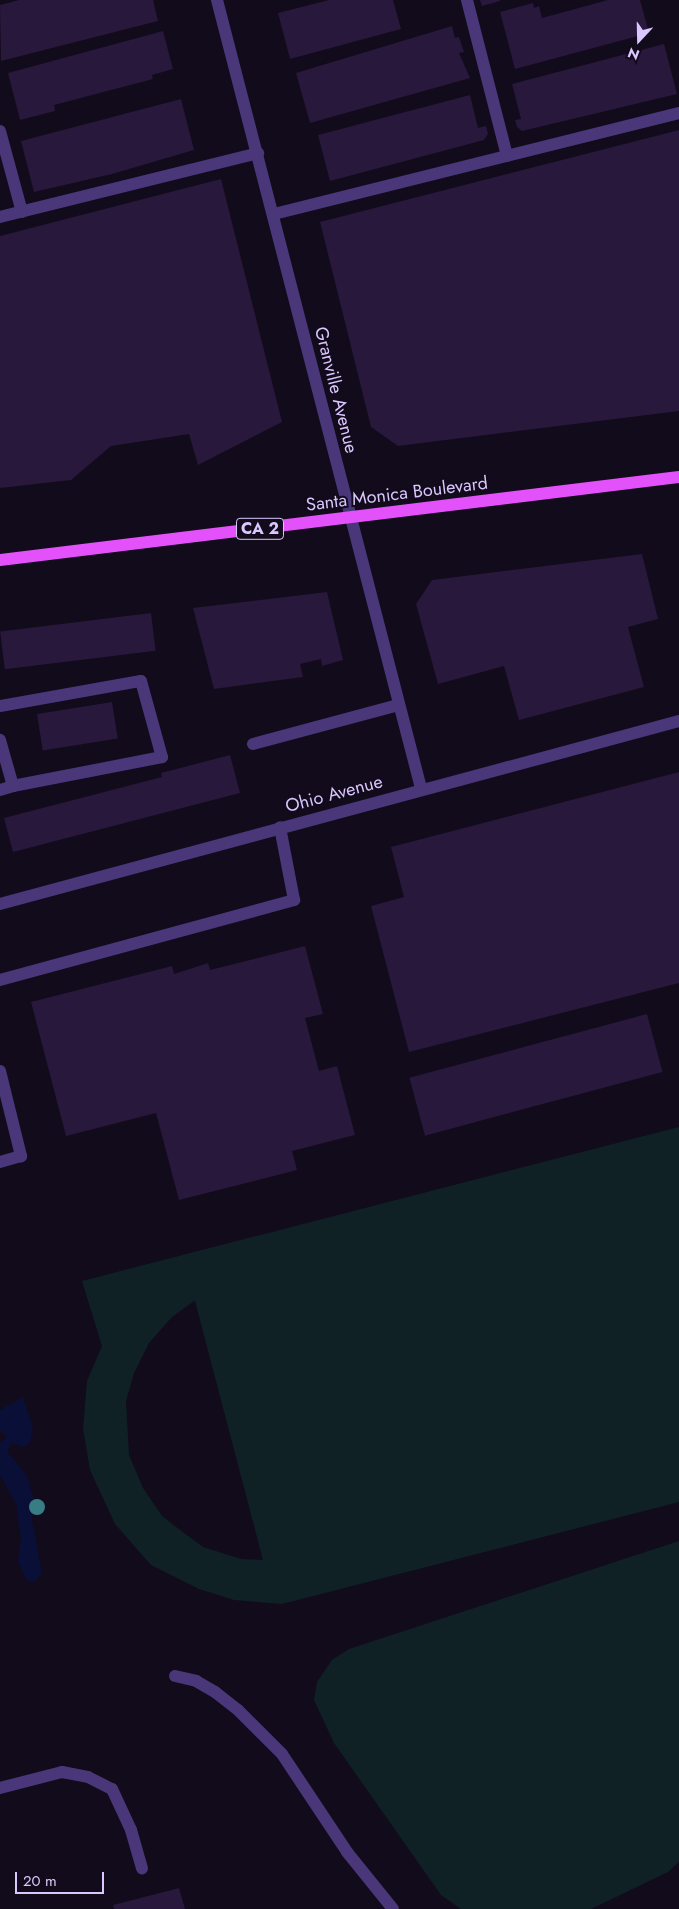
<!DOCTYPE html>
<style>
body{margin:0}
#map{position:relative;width:679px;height:1909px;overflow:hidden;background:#120b1b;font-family:Jost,sans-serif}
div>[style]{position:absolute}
.green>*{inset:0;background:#0f2125}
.water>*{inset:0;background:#090f37}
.building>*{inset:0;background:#27183c;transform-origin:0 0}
.minor>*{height:12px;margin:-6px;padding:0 6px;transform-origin:6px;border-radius:6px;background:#49377a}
.major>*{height:12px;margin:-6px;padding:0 6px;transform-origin:6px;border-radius:6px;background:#e351fb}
.trees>*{width:16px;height:16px;margin:-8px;border-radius:50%;background:#377d83}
span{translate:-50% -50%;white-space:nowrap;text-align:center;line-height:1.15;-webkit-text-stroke:4px #120b1b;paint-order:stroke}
.shield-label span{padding:1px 4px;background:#120b1b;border:1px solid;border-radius:4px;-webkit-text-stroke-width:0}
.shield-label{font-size:16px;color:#dac7fe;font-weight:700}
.street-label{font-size:18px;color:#dac7fe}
.north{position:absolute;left:614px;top:15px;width:50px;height:50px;-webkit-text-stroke:4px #120b1b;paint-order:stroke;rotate:201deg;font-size:14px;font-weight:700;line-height:20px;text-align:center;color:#dac7fe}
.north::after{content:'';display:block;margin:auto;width:18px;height:22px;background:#dac7fe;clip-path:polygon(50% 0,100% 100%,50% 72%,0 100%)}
.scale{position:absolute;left:15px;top:1872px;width:89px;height:22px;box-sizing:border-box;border:2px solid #dac7fe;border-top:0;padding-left:6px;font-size:15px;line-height:18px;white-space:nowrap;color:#dac7fe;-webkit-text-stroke:4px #120b1b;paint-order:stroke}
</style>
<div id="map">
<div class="green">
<div style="clip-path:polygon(evenodd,679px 1127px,679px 1502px,282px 1604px,234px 1600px,199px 1589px,151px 1565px,115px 1524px,90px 1470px,83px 1428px,87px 1381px,102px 1346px,82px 1281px,679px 1127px,194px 1301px,195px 1301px,263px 1560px,241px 1559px,203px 1547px,184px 1533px,162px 1516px,143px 1488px,129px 1455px,126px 1401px,134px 1373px,149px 1343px,172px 1317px,194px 1301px)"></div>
<div style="clip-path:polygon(679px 1541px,679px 1862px,668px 1872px,591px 1909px,461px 1909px,441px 1895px,334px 1743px,314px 1700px,317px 1682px,332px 1660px,349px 1649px)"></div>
</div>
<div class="water">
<div style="clip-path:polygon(23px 1397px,33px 1428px,30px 1443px,23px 1447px,12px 1443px,7px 1451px,27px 1476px,34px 1500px,32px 1520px,42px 1573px,35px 1582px,26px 1580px,18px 1561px,21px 1539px,16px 1504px,0 1475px,0 1443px,7px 1437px,0 1430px,0 1410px)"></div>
</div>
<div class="building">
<div style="clip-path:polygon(19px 0,153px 0,158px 21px,1px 61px,0 5px)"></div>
<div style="clip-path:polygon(329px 0,393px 0,401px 29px,290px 59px,278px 13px)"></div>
<div style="clip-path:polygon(480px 0,500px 0,500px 1px,482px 6px)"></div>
<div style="clip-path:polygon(608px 0,640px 0,649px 33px,515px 69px,500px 12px,533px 3px,534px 8px,539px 6px,542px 18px)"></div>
<div style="clip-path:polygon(452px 26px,455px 38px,459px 37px,464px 52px,459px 53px,470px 78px,310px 123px,296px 73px)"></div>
<div style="clip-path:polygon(163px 31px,173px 69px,152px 75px,153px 79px,54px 105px,55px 111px,20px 120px,8px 73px)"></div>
<div style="clip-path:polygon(664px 44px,677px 94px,522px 131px,517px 127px,515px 120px,521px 119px,512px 84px)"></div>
<div style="clip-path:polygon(470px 95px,478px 128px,486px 126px,488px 134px,484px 140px,330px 181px,318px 135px)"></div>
<div style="clip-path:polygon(181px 99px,194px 150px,112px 174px,34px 192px,21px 141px)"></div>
<div style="clip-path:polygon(679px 130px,679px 411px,398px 446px,371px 427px,320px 222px)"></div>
<div style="clip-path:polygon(221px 179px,282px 422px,198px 465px,189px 434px,111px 446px,71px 480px,0 488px,0 236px)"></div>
<div style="clip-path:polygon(642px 554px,658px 619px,628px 627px,644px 687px,519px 720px,504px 666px,438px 684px,416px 604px,432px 580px)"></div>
<div style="clip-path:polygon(327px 592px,343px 660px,322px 666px,321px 659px,300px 664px,303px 677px,214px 689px,193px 608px)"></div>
<div style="left:151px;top:613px;width:38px;height:152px;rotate:83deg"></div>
<div style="left:112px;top:702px;width:37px;height:76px;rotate:81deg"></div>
<div style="clip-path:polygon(230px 755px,240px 793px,13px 852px,4px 818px,162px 777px,161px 773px)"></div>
<div style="clip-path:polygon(679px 772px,679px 983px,409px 1052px,371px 906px,404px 897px,391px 847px)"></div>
<div style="clip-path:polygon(305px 946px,323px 1014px,305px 1018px,319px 1071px,337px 1066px,355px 1135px,292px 1151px,297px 1170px,179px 1200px,156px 1113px,66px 1136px,31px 1002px,172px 966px,174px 974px,208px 963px,210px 970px)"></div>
<div style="left:647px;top:1014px;width:60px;height:246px;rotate:75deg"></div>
<div style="clip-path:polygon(179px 1888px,185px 1909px,114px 1909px,113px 1905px)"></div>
</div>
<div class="minor">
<div style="left:217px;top:0;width:814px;rotate:75.49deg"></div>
<div style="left:467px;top:0;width:161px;rotate:75.6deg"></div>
<div style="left:0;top:131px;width:84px;rotate:74.8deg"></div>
<div style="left:274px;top:214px;width:417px;rotate:-14deg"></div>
<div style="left:0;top:217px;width:266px;rotate:-13.9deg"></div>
<div style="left:0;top:706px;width:143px;rotate:-10.1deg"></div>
<div style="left:141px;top:681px;width:79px;rotate:74.6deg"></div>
<div style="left:162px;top:757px;width:152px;rotate:169deg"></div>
<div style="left:13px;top:786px;width:48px;rotate:-105.8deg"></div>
<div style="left:253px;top:744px;width:151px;rotate:-15deg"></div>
<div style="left:0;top:790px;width:14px;rotate:-17deg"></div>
<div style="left:0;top:904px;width:703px;rotate:-15.08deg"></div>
<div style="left:0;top:980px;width:305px;rotate:-15.2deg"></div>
<div style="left:294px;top:900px;width:74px;rotate:-100.9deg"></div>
<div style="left:0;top:1071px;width:88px;rotate:76.1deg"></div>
<div style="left:21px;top:1156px;width:22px;rotate:164deg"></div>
<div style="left:175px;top:1676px;width:22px;rotate:13deg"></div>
<div style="left:196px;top:1681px;width:22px;rotate:30deg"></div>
<div style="left:215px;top:1692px;width:29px;rotate:38deg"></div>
<div style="left:238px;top:1710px;width:62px;rotate:45deg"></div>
<div style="left:282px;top:1754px;width:118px;rotate:56.4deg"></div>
<div style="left:347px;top:1852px;width:73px;rotate:51.1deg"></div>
<div style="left:0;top:1788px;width:64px;rotate:-14.5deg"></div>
<div style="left:62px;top:1772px;width:26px;rotate:11deg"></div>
<div style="left:88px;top:1777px;width:27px;rotate:27deg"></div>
<div style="left:112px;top:1789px;width:45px;rotate:65.1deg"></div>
<div style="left:131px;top:1830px;width:40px;rotate:74deg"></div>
</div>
<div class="major">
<div style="left:0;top:560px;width:684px;rotate:-6.97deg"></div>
</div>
<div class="trees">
<div style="left:37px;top:1507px"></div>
</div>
<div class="shield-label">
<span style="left:260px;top:529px">CA 2</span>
</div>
<div class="street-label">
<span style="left:336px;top:390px;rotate:76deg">Granville Avenue</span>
<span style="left:397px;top:494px;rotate:-7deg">Santa Monica Boulevard</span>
<span style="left:334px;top:794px;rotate:-15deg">Ohio Avenue</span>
</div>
<div class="north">N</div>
<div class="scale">20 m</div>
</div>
